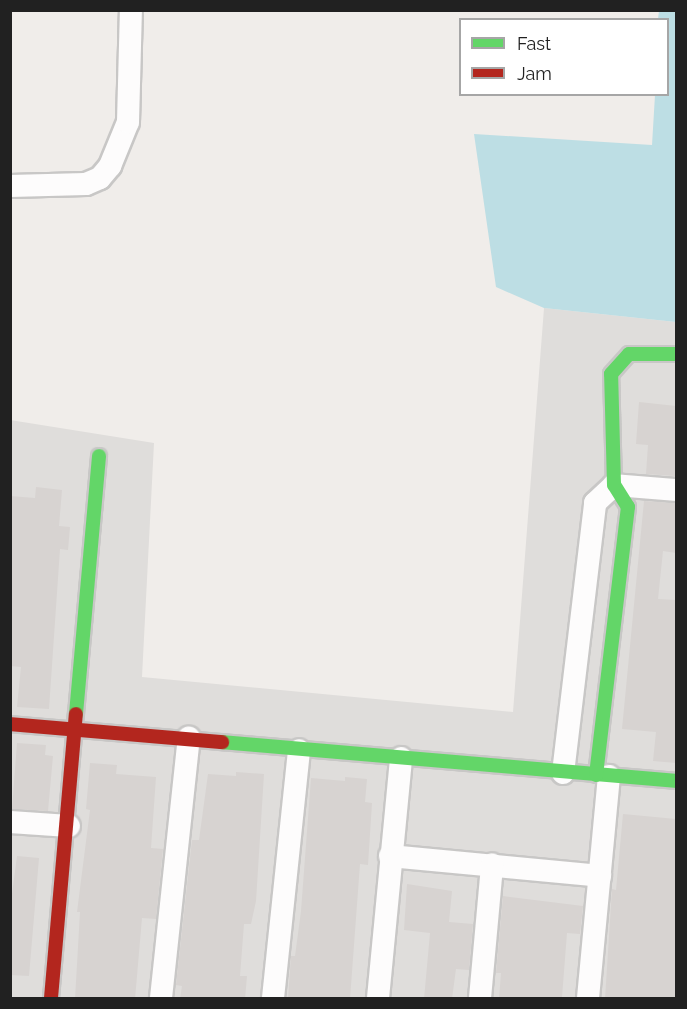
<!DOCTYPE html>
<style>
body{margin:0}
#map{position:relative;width:687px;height:1009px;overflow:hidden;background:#f0edea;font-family:Raleway,sans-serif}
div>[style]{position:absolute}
.residential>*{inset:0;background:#dfdddb}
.water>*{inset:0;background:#bddee4}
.building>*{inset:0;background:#d7d3d1}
.roads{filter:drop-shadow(2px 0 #c8c7c6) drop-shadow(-2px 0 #c8c7c6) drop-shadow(0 2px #c8c7c6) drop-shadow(0 -2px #c8c7c6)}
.street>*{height:22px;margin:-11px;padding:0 11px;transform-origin:11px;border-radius:11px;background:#fdfcfc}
.fast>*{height:14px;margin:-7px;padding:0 7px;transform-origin:7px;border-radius:7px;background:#63d668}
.jam>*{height:14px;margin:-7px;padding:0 7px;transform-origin:7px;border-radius:7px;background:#b3261e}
span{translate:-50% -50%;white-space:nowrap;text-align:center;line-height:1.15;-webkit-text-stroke:4.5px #fff;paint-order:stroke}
.frame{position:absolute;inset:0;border:12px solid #212121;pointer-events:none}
.legend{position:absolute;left:459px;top:18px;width:210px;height:78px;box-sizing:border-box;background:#fff;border:2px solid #a6a6a6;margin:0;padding:8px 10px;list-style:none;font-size:18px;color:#212121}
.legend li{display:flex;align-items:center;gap:12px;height:30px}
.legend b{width:30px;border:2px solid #a6a6a6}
</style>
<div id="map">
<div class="residential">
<div style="clip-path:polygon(544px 308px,676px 322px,676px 998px,11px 998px,10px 420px,154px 443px,142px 677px,513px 712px)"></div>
</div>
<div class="water">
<div style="clip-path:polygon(659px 11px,676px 11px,676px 322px,544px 308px,496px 287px,474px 134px,652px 145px,655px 95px,668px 94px,668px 20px,658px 19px)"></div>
</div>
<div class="building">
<div style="clip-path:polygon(639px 402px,676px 406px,676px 476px,646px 474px,648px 445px,636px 444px)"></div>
<div style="clip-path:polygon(36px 487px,62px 490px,59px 526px,70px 527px,68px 550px,60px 549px,49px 709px,17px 707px,21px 667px,10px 666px,10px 496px,35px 498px)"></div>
<div style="clip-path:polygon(644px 501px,676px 503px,676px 553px,663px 551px,658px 599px,676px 600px,676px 763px,653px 761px,656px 732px,622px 729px)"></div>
<div style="clip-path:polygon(17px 743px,46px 745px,45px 755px,53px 756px,48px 811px,12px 809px)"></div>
<div style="clip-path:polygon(90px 763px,117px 765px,116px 774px,156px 777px,151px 848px,163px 849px,156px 919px,142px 918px,135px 999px,75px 999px,80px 912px,77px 912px,90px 810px,86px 809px)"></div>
<div style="clip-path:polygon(236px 772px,264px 774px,256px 901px,251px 924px,244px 924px,240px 976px,247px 976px,245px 999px,180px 999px,182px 986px,176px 985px,192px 840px,199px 840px,208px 774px,236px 776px)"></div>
<div style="clip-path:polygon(345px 777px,367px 779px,365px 802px,372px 803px,368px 865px,360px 864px,350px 999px,288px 999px,291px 956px,295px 956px,301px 911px,311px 778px,345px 781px)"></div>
<div style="clip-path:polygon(623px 814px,676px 819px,675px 999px,605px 999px,612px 889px,616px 890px)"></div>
<div style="clip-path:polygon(17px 856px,39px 858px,29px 976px,10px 975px,10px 909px)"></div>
<div style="clip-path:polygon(407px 884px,452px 891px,449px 922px,473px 924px,469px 970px,456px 969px,452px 999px,424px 999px,430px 933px,404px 930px)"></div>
<div style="clip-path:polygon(503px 896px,583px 906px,580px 934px,567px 933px,562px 997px,499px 999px,501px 973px,496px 973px)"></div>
</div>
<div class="roads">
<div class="street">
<div style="left:10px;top:186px;width:76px;rotate:-1.5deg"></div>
<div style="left:86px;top:184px;width:15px;rotate:-23deg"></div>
<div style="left:100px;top:178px;width:16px;rotate:-50deg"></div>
<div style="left:110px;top:166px;width:48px;rotate:-67.8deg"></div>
<div style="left:128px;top:122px;width:112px;rotate:-88.5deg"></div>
<div style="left:563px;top:773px;width:272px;rotate:-83.2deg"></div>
<div style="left:595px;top:503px;width:26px;rotate:-43deg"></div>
<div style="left:614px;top:485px;width:62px;rotate:4.6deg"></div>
<div style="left:10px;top:822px;width:59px;rotate:3.9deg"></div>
<div style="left:390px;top:856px;width:211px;rotate:5.4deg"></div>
<div style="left:161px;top:998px;width:262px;rotate:-83.9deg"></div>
<div style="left:273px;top:998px;width:249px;rotate:-84deg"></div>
<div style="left:378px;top:998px;width:241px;rotate:-84.5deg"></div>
<div style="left:480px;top:998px;width:134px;rotate:-84.8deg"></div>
<div style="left:588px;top:998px;width:223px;rotate:-84.6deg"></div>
</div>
<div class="fast">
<div style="left:76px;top:714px;width:259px;rotate:-84.9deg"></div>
<div style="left:222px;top:742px;width:456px;rotate:4.9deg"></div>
<div style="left:596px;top:775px;width:270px;rotate:-83.2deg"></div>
<div style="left:628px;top:507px;width:26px;rotate:-122deg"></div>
<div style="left:614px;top:485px;width:111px;rotate:-91.5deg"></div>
<div style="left:611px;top:374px;width:27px;rotate:-48deg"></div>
<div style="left:629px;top:354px;width:47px"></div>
</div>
<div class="jam">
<div style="left:10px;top:724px;width:213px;rotate:4.9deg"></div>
<div style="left:51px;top:998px;width:285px;rotate:-85deg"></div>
</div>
</div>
<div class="frame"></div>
<ul class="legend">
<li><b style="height:8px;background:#63d668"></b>Fast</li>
<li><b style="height:8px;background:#b3261e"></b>Jam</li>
</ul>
</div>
